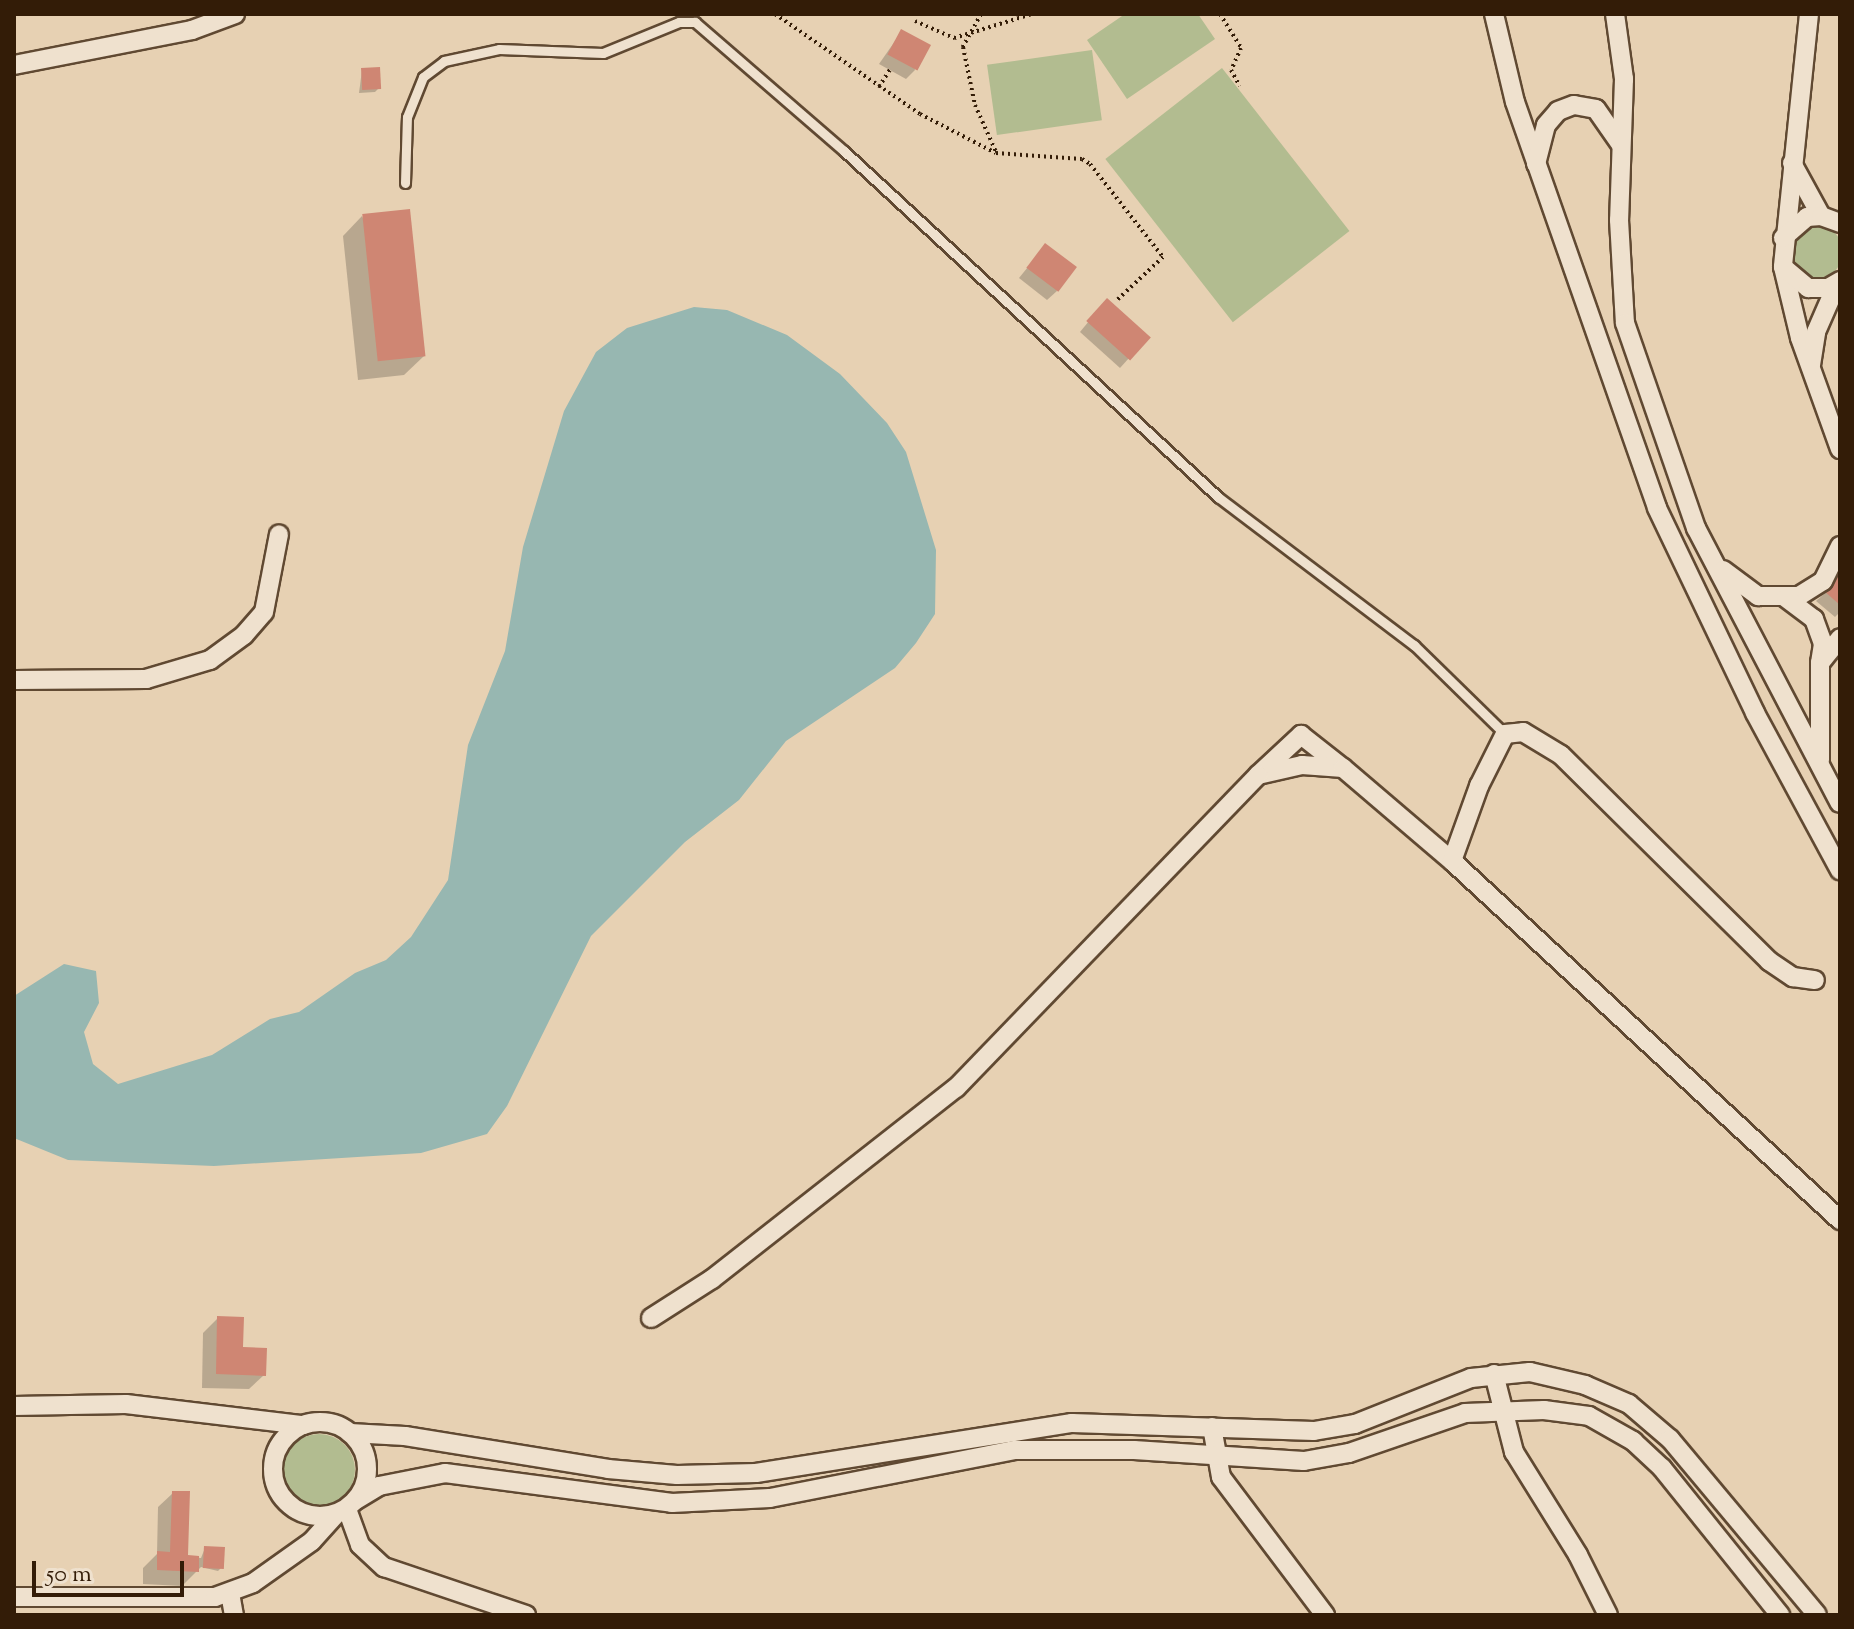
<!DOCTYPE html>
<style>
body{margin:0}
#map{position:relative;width:1854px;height:1629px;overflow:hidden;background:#e7d1b3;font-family:"Sorts Mill Goudy",serif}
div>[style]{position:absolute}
.green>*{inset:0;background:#b2bc90;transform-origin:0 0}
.round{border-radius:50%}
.water>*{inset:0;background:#97b7b1}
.shadow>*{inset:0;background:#0003}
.building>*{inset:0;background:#cf8673;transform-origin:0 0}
.path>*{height:4px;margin-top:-2px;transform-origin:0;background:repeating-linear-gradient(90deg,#331c07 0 2px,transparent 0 6px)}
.roads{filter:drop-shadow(2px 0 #604932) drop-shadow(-2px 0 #604932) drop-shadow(0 2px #604932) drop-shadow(0 -2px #604932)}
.lane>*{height:9px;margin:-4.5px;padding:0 4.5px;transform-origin:4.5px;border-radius:4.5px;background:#efe1ce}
.street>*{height:18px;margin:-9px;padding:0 9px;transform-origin:9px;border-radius:9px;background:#efe1ce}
.street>.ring{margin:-9px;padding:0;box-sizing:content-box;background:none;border:18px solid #efe1ce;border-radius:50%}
span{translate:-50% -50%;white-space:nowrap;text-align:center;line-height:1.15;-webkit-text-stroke:6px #efe1ce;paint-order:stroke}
.frame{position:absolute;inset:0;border:16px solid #331c07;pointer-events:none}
.scale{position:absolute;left:32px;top:1561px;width:152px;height:36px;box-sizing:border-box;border:4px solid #331c07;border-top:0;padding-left:10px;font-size:24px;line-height:28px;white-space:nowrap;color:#331c07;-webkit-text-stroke:6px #efe1ce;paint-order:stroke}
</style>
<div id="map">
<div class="green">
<div style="clip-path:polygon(1125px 14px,1198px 14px,1215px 39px,1127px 99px,1087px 40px)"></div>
<div style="left:1092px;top:50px;width:71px;height:106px;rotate:82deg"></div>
<div style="left:1222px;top:68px;width:207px;height:148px;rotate:52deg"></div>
<div class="round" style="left:1791px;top:226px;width:52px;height:52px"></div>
<div class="round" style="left:283px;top:1434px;width:72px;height:72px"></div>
</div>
<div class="water">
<div style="clip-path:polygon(694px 307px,727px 310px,787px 335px,840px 374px,887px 423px,906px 452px,936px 550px,935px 614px,916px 643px,895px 668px,786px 741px,739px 800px,685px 842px,591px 936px,507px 1106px,487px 1134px,421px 1153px,214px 1166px,68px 1160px,14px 1138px,14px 996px,64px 964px,96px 971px,99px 1003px,84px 1032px,93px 1064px,118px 1084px,212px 1055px,270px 1019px,299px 1012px,355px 973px,386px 960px,411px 937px,448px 880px,468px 745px,505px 651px,523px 547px,564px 411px,596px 352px,627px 328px)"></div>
</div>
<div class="shadow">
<div style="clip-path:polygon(902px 31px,915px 70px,906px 79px,879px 64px)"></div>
<div style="clip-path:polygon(362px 70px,379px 88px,375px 92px,359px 93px)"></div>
<div style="clip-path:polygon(362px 216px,424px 356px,404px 375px,358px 380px,343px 236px)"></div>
<div style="clip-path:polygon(1045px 246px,1057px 291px,1047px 300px,1019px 278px)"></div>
<div style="clip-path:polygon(1098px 310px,1148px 337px,1120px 368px,1080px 332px)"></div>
<div style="clip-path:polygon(1840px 580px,1840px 612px,1835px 617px,1816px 601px)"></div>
<div style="clip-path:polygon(218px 1318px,264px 1375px,249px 1389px,202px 1388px,203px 1333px)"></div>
<div style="clip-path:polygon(173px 1493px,186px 1557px,201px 1558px,205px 1548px,222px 1567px,218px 1571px,201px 1567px,182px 1586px,143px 1584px,143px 1568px,157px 1554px,158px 1507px)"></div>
</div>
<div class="building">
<div style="left:901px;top:29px;width:34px;height:29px;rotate:28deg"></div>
<div style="left:380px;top:67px;width:22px;height:19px;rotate:87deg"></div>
<div style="left:410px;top:209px;width:148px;height:48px;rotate:84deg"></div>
<div style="left:1045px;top:243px;width:40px;height:31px;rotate:37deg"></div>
<div style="left:1107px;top:298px;width:59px;height:31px;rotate:42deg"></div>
<div style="clip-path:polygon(1837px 575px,1840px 577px,1840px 605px,1824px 591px)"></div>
<div style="clip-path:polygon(217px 1316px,244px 1317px,243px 1347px,267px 1348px,266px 1376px,216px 1374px)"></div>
<div style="clip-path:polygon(172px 1491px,190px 1491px,188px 1555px,199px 1556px,199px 1572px,157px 1570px,157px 1551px,170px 1552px)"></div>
<div style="left:204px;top:1546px;width:21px;height:22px;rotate:3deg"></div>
</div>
<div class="path">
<div style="left:775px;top:14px;width:176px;rotate:34.6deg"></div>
<div style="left:920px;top:114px;width:85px;rotate:27.2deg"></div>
<div style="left:996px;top:153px;width:86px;rotate:4deg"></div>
<div style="left:1082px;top:159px;width:9px;rotate:32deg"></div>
<div style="left:1090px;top:164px;width:118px;rotate:51.9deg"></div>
<div style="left:1163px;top:257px;width:63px;rotate:136.9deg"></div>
<div style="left:981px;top:14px;width:38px;rotate:119deg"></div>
<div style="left:963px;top:47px;width:59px;rotate:78.3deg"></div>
<div style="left:975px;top:105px;width:51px;rotate:65.9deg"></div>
<div style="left:1220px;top:14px;width:40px;rotate:58deg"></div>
<div style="left:1241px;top:48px;width:24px;rotate:114deg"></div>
<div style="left:1231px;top:70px;width:18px;rotate:61deg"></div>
<div style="left:915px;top:21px;width:43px;rotate:23.6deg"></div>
<div style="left:954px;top:38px;width:82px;rotate:-17.1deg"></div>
<div style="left:879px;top:87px;width:22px;rotate:-58deg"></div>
</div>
<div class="roads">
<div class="lane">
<div style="left:405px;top:183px;width:66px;rotate:-88.3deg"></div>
<div style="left:407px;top:117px;width:43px;rotate:-68.2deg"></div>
<div style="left:423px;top:77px;width:26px;rotate:-37deg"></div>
<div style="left:444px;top:61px;width:56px;rotate:-12.3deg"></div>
<div style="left:499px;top:49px;width:104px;rotate:2.2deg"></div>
<div style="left:603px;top:53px;width:82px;rotate:-22.2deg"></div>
<div style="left:679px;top:22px;width:16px"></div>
<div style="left:695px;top:22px;width:197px;rotate:40.9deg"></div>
<div style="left:844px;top:151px;width:510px;rotate:42.77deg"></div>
<div style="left:1218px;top:497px;width:246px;rotate:37.1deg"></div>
<div style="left:1414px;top:645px;width:127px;rotate:44.4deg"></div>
</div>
<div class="street">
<div style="left:1494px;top:14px;width:90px;rotate:76.6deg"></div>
<div style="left:1515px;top:102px;width:430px;rotate:70.7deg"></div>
<div style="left:1657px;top:508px;width:227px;rotate:64.4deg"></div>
<div style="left:1755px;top:713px;width:179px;rotate:61.6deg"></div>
<div style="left:1615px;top:14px;width:66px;rotate:82.1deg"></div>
<div style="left:1624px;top:79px;width:141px;rotate:92deg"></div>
<div style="left:1619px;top:220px;width:103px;rotate:86.7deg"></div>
<div style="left:1625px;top:323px;width:217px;rotate:70.9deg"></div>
<div style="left:1696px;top:528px;width:310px;rotate:62.4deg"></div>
<div style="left:1809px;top:14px;width:254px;rotate:95.9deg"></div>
<div style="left:1783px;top:267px;width:73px;rotate:76.5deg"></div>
<div style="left:1800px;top:338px;width:118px;rotate:70.2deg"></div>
<div style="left:14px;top:65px;width:181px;rotate:-11.1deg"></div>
<div style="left:192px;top:30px;width:46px;rotate:-20.4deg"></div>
<div style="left:1792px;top:163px;width:60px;rotate:61.3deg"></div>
<div style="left:1536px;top:164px;width:40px;rotate:-75.6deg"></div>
<div style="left:1546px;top:125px;width:18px;rotate:-49deg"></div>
<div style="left:1558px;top:111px;width:17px;rotate:-21deg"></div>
<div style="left:1574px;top:105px;width:22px;rotate:10deg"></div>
<div style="left:1596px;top:109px;width:44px;rotate:55.2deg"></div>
<div style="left:1783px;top:238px;width:32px;rotate:-41deg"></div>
<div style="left:1807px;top:217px;width:14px;rotate:-4deg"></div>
<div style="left:1821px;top:216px;width:20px;rotate:20deg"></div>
<div style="left:1783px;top:267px;width:33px;rotate:40deg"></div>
<div style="left:1808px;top:288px;width:20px"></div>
<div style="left:1828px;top:288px;width:14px;rotate:-30deg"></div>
<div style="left:1811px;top:365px;width:33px;rotate:-81deg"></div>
<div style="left:1816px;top:332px;width:52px;rotate:-66.4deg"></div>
<div style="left:1723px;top:570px;width:44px;rotate:36.6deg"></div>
<div style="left:1758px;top:596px;width:41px"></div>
<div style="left:1799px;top:596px;width:28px;rotate:-32deg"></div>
<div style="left:1823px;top:581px;width:39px;rotate:-64deg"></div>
<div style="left:1786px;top:598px;width:35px;rotate:37deg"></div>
<div style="left:1814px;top:619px;width:27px;rotate:70deg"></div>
<div style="left:1823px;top:644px;width:19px;rotate:99deg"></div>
<div style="left:14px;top:680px;width:132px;rotate:-0.4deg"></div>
<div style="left:146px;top:679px;width:67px;rotate:-16.5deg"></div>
<div style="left:210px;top:660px;width:42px;rotate:-36.3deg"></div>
<div style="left:244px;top:635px;width:30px;rotate:-49deg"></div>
<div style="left:264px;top:612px;width:79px;rotate:-79.1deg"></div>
<div style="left:1301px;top:735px;width:53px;rotate:38.2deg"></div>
<div style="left:1343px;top:768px;width:41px;rotate:-175.8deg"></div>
<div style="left:1302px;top:765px;width:45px;rotate:167.2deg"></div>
<div style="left:1258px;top:775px;width:59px;rotate:-42.9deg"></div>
<div style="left:1820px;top:760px;width:97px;rotate:-90deg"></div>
<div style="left:1820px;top:663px;width:32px;rotate:-51deg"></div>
<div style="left:1343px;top:768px;width:143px;rotate:40.5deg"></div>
<div style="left:1452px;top:861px;width:529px;rotate:42.78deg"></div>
<div style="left:1452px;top:861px;width:80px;rotate:-70.2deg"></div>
<div style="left:1479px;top:786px;width:58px;rotate:-63.4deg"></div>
<div style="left:1505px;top:734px;width:18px;rotate:-6deg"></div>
<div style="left:1523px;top:732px;width:44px;rotate:31.2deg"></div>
<div style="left:1561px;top:755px;width:293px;rotate:44.7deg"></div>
<div style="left:1769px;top:961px;width:29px;rotate:34deg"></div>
<div style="left:1793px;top:977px;width:22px;rotate:8deg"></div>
<div style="left:651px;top:1318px;width:72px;rotate:-32.6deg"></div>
<div style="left:712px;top:1279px;width:310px;rotate:-38.1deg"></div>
<div style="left:956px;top:1088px;width:435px;rotate:-46deg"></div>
<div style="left:1494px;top:1374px;width:81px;rotate:75.6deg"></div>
<div style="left:1514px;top:1452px;width:121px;rotate:58.1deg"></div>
<div style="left:1578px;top:1555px;width:67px;rotate:63.4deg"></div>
<div style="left:14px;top:1406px;width:112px;rotate:-1deg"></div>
<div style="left:126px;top:1404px;width:178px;rotate:6.8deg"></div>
<div class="ring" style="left:273px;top:1422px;width:76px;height:76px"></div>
<div style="left:1212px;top:1427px;width:51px;rotate:79.8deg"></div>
<div style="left:1221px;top:1477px;width:173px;rotate:53deg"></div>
<div style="left:350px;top:1433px;width:55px;rotate:3.1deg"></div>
<div style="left:405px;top:1436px;width:206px;rotate:9.2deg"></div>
<div style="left:608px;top:1469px;width:69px;rotate:5deg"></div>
<div style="left:677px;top:1475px;width:79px;rotate:-1.5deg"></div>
<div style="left:756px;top:1473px;width:320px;rotate:-9deg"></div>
<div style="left:1072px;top:1423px;width:242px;rotate:1.9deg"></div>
<div style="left:1314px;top:1431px;width:42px;rotate:-9.7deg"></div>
<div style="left:1355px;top:1424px;width:125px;rotate:-21.6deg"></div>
<div style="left:1471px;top:1378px;width:59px;rotate:-5.8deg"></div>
<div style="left:1530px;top:1372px;width:57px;rotate:13.3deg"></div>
<div style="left:1585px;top:1385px;width:48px;rotate:23.4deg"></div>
<div style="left:1629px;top:1404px;width:54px;rotate:40.5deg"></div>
<div style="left:1670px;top:1439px;width:229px;rotate:50.1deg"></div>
<div style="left:356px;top:1500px;width:27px;rotate:-31deg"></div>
<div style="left:379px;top:1486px;width:67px;rotate:-11.1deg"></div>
<div style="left:445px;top:1473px;width:229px;rotate:7.5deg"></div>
<div style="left:672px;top:1503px;width:98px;rotate:-2.9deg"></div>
<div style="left:770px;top:1498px;width:250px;rotate:-11.1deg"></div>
<div style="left:1015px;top:1450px;width:119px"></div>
<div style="left:1134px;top:1450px;width:170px;rotate:3.7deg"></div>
<div style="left:1304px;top:1461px;width:46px;rotate:-10.1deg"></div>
<div style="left:1349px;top:1453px;width:123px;rotate:-19deg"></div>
<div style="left:1465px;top:1413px;width:79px;rotate:-2.2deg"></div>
<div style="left:1544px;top:1410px;width:45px;rotate:7.6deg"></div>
<div style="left:1589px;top:1416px;width:51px;rotate:29.6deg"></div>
<div style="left:1633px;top:1441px;width:40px;rotate:43deg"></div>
<div style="left:1662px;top:1468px;width:189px;rotate:51.2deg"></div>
<div style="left:347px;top:1509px;width:38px;rotate:70deg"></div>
<div style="left:360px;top:1545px;width:33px;rotate:43deg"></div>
<div style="left:384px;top:1567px;width:150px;rotate:18.7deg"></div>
<div style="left:230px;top:1593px;width:22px;rotate:80deg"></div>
<div style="left:14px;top:1597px;width:201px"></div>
<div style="left:215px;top:1597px;width:40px;rotate:-20.2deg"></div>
<div style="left:253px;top:1583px;width:72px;rotate:-35.4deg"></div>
<div style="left:312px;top:1541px;width:36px;rotate:-48deg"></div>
</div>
</div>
<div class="frame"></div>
<div class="scale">50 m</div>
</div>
